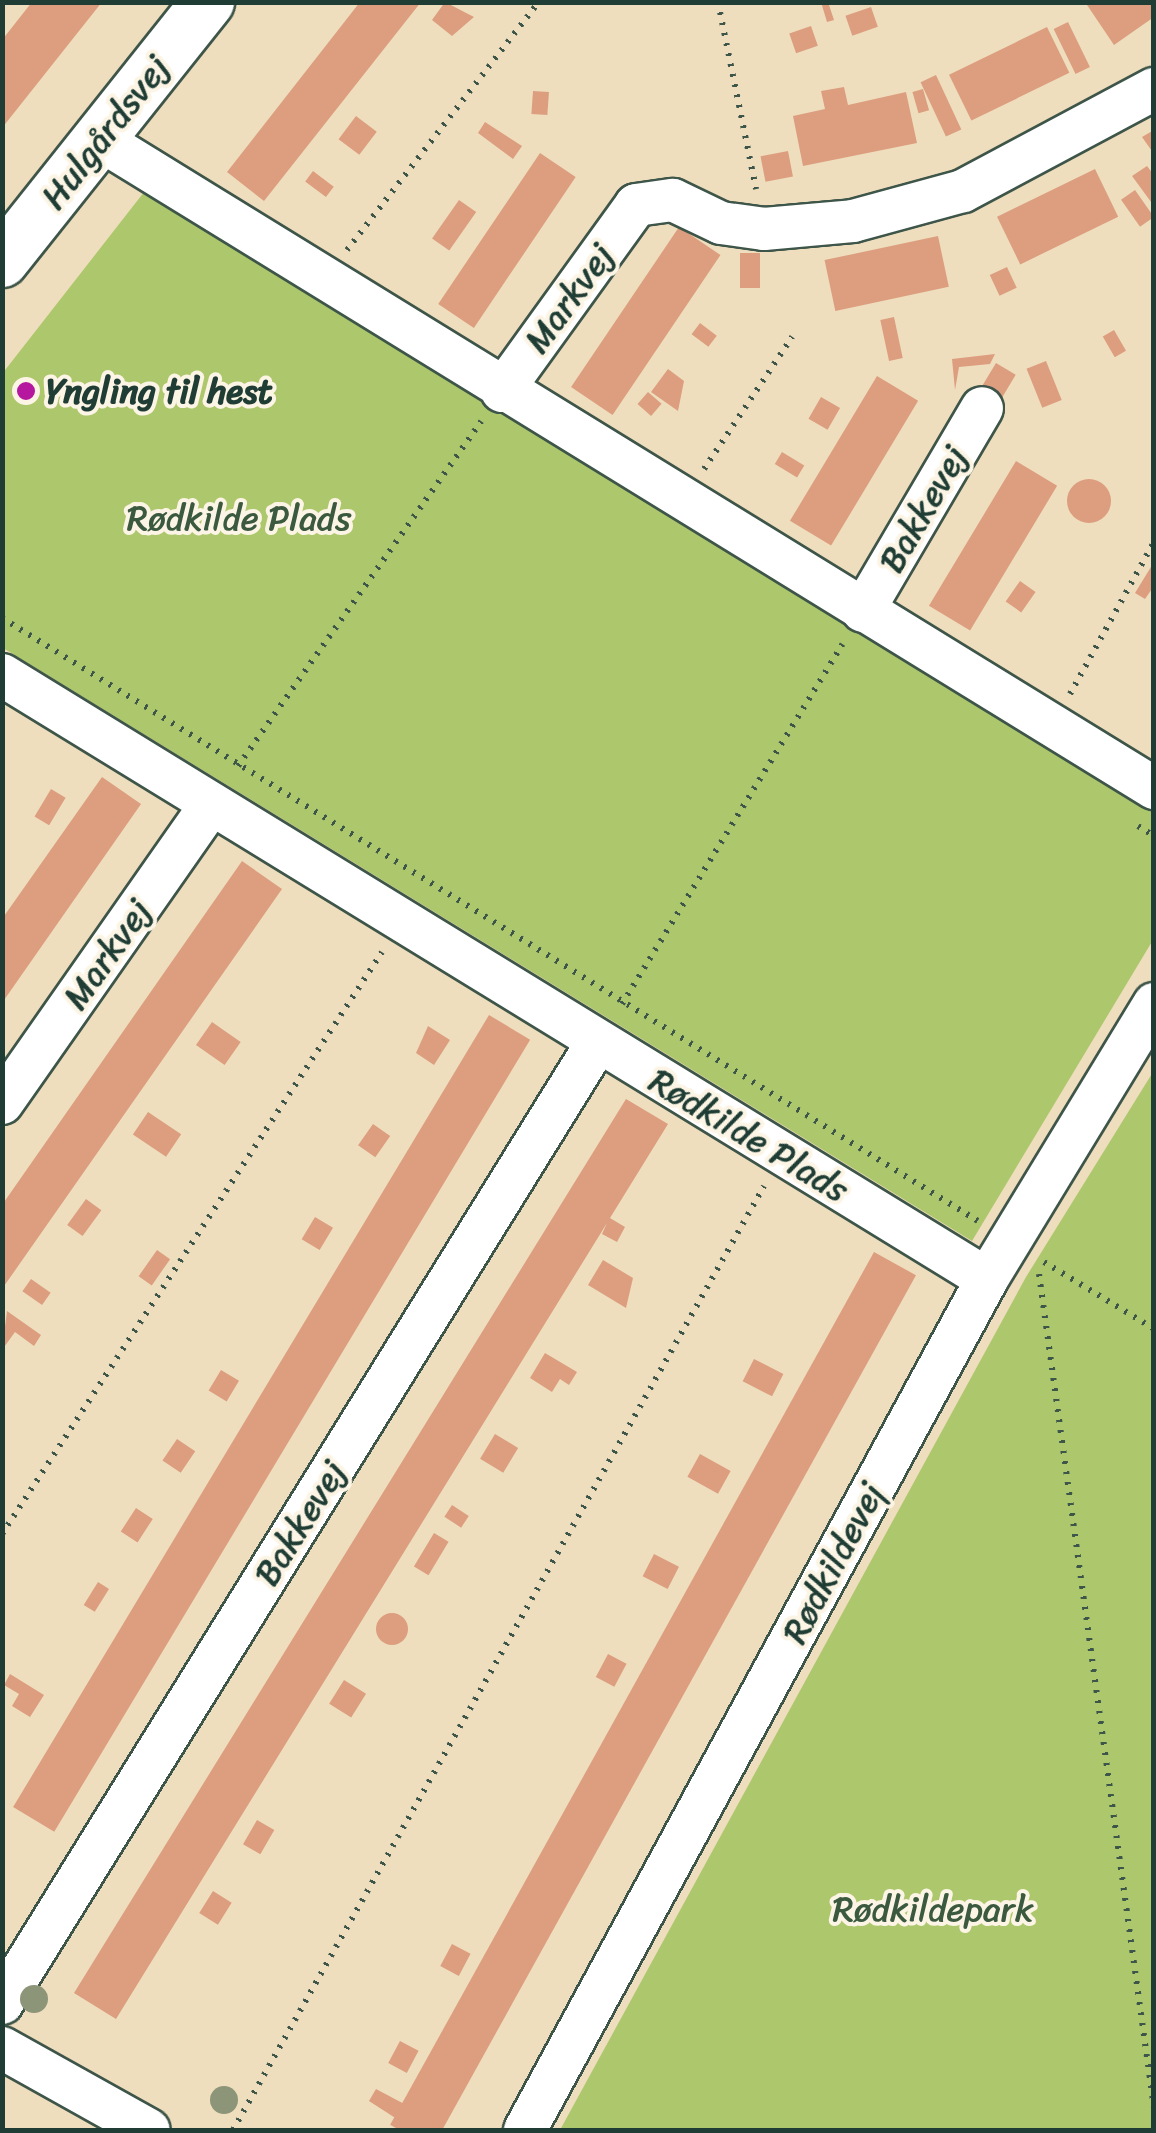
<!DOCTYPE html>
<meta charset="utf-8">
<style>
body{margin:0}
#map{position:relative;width:1156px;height:2133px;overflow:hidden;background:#eedebd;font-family:Sriracha,sans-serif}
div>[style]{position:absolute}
.green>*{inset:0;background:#adc76d}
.building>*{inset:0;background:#dc9e7f;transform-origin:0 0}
.round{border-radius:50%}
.path>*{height:6px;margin-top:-3px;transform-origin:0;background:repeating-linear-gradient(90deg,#3e5549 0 2.5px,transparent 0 10.5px)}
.roads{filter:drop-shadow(2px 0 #3e5549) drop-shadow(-2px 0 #3e5549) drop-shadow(0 2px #3e5549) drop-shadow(0 -2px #3e5549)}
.minor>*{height:42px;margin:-21px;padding:0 21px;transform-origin:21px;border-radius:21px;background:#fff}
.major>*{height:52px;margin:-26px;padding:0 26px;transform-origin:26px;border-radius:26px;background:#fff}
.trees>*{width:28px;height:28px;margin:-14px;border-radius:50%;background:#8c9578}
.dots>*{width:28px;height:28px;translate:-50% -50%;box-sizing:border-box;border:5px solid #fcf5e5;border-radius:50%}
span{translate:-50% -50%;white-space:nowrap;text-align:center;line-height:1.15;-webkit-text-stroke:8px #fcf5e5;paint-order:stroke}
.street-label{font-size:35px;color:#1f3d34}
.poi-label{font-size:35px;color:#1f3d34;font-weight:700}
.left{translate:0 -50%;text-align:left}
.park-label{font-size:35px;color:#3b593f}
.frame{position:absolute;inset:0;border:5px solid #1f3d34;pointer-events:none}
</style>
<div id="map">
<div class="green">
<div style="clip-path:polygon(148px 187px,1153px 809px,1153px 940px,972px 1241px,3px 648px,2px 374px)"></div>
<div style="clip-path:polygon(1153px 1072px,1153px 2130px,560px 2130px,1026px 1277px)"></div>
</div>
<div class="building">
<div style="clip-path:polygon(32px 2px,102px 2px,2px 128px,2px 40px)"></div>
<div style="clip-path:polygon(360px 2px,421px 2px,264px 201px,227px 172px)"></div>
<div style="clip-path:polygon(445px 2px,474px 17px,452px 36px,432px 20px)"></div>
<div style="clip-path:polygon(821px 2px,828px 2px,834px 20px,827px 22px)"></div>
<div style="clip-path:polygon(1085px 2px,1154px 2px,1154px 17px,1114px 45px)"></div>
<div style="left:871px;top:7px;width:21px;height:27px;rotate:71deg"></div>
<div style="left:1068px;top:22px;width:50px;height:16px;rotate:64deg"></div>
<div style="left:811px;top:26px;width:21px;height:23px;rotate:71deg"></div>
<div style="left:1047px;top:27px;width:51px;height:109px;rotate:64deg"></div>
<div style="left:936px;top:75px;width:60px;height:17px;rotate:65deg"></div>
<div style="clip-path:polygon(844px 87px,848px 105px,906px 92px,917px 143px,803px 166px,793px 116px,825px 109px,821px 91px)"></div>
<div style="left:923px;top:89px;width:22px;height:11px;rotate:74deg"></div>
<div style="left:533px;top:91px;width:16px;height:23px;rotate:4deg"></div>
<div style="left:356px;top:116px;width:26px;height:29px;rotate:37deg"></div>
<div style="clip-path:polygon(485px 122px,522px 146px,513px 159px,478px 133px)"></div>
<div style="clip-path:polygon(1154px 130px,1154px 154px,1142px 137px)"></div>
<div style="left:788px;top:151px;width:26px;height:28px;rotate:79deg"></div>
<div style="left:540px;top:153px;width:43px;height:182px;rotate:34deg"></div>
<div style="clip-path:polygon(1147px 166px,1154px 175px,1154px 206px,1132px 176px)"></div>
<div style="left:1095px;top:169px;width:53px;height:109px;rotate:64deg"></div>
<div style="left:313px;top:171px;width:26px;height:13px;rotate:37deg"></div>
<div style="left:1135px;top:190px;width:33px;height:17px;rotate:55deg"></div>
<div style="left:459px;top:200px;width:21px;height:47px;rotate:35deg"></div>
<div style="left:679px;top:227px;width:50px;height:193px;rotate:34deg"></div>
<div style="left:938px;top:236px;width:52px;height:116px;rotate:78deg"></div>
<div style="left:740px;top:253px;width:20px;height:35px"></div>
<div style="left:1007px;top:267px;width:23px;height:19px;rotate:65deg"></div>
<div style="left:894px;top:317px;width:42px;height:14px;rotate:78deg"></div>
<div style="left:700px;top:323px;width:21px;height:14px;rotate:37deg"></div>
<div style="left:1114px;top:330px;width:24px;height:13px;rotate:60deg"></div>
<div style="clip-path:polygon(995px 354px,990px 364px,959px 367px,955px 390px,952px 359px)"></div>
<div style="left:1046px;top:361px;width:42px;height:21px;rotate:68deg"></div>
<div style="left:996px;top:363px;width:23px;height:36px;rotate:31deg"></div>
<div style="clip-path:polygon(668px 369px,684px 381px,678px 411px,651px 392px)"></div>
<div style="left:877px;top:376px;width:48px;height:169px;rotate:31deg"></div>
<div style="left:648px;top:392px;width:18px;height:16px;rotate:41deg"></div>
<div style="left:821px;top:397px;width:22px;height:25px;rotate:30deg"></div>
<div style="left:782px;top:452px;width:26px;height:14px;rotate:31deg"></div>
<div style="left:1016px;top:461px;width:48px;height:169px;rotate:31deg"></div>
<div class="round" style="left:1067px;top:479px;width:44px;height:44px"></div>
<div style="clip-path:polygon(1154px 562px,1154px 586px,1145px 599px,1135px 593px)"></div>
<div style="left:1020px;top:581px;width:19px;height:25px;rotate:35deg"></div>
<div style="clip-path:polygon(102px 777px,141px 804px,2px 1003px,2px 919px)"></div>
<div style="left:51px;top:789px;width:17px;height:32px;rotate:31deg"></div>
<div style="clip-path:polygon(242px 861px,282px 889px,2px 1289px,2px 1205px)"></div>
<div style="left:489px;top:1015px;width:48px;height:924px;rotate:31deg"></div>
<div style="left:212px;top:1022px;width:35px;height:28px;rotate:35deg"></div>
<div style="clip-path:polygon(428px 1026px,450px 1040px,434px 1065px,416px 1053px)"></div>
<div style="clip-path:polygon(626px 1099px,668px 1124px,610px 1218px,625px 1227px,617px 1242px,602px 1234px,607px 1223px,116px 2019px,74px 1993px)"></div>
<div style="left:148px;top:1112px;width:40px;height:27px;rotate:34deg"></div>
<div style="left:373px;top:1124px;width:21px;height:26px;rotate:35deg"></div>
<div style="left:86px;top:1199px;width:19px;height:32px;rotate:36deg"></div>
<div style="left:315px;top:1217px;width:21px;height:26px;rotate:31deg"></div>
<div style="left:157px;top:1250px;width:16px;height:32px;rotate:35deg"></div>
<div style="left:874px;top:1252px;width:48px;height:998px;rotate:29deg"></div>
<div style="clip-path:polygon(603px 1260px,633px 1278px,626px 1308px,588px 1285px)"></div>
<div style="left:31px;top:1279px;width:24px;height:15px;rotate:35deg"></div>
<div style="clip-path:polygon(7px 1311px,41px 1335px,34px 1346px,15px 1332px,2px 1350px)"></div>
<div style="clip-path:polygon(545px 1353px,577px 1372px,569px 1385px,560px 1379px,552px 1392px,530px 1378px)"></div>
<div style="left:754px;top:1359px;width:33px;height:25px;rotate:27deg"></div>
<div style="left:221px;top:1370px;width:21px;height:24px;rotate:31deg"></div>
<div style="left:495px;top:1434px;width:27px;height:29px;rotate:31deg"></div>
<div style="left:177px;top:1439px;width:22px;height:26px;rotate:34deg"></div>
<div style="left:700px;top:1454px;width:35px;height:26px;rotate:29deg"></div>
<div style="left:452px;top:1505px;width:20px;height:14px;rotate:33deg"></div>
<div style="left:136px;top:1508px;width:20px;height:28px;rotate:33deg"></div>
<div style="left:434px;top:1533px;width:17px;height:39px;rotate:31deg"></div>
<div style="left:654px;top:1554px;width:28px;height:25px;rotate:27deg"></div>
<div style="left:98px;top:1582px;width:13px;height:27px;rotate:32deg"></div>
<div class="round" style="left:376px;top:1613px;width:32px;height:32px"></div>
<div style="left:608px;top:1654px;width:21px;height:26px;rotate:28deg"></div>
<div style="clip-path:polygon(10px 1674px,44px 1695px,30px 1717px,12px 1706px,19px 1694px,4px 1685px)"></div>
<div style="left:344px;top:1680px;width:26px;height:28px;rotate:32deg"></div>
<div style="left:257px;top:1820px;width:20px;height:28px;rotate:30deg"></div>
<div style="left:213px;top:1891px;width:22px;height:26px;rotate:32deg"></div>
<div style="left:452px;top:1944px;width:21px;height:25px;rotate:28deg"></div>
<div style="left:400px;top:2041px;width:21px;height:25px;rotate:28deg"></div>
<div style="clip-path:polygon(376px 2089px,408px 2106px,400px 2121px,369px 2101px)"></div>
</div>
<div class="path">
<div style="left:718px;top:2px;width:191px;rotate:78.5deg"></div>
<div style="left:347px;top:250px;width:314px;rotate:-52.3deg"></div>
<div style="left:704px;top:469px;width:159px;rotate:-56.3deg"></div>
<div style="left:2px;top:618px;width:1147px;rotate:31.71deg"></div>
<div style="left:1070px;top:694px;width:174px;rotate:-61.1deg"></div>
<div style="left:238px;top:766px;width:422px;rotate:-54.8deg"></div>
<div style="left:1138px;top:826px;width:19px;rotate:32deg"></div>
<div style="left:622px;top:1004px;width:422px;rotate:-58.5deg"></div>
<div style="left:1044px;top:1262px;width:129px;rotate:31.3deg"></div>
<div style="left:1039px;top:1274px;width:842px;rotate:82.15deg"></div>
<div style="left:2px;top:1534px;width:695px;rotate:-56.86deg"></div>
<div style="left:233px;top:2130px;width:1083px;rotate:-60.64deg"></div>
</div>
<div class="roads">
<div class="minor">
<div style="left:99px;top:139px;width:1239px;rotate:31.6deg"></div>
<div style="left:502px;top:391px;width:229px;rotate:-54.2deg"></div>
<div style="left:636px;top:205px;width:37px;rotate:-8deg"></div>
<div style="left:673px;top:200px;width:53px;rotate:25.6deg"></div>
<div style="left:721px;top:223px;width:43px;rotate:7.9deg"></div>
<div style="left:764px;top:229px;width:89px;rotate:-5.1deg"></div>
<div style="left:853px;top:221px;width:114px;rotate:-15.3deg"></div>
<div style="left:963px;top:191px;width:217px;rotate:-28.1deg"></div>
<div style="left:863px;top:611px;width:235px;rotate:-59.6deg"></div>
<div style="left:2px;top:675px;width:1155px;rotate:31.52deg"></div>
<div style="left:2px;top:1103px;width:365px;rotate:-55deg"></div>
<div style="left:2px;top:2003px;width:1129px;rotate:-58.21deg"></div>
<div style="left:2px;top:2048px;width:168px;rotate:29.2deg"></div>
<div style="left:525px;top:2130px;width:968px;rotate:-61.5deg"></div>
<div style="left:987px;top:1279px;width:322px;rotate:-58.7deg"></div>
</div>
<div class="major">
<div style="left:2px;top:261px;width:331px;rotate:-51.5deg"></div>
</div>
</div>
<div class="trees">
<div style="left:34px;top:1999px"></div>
<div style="left:224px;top:2100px"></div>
</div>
<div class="dots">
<div style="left:26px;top:391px;background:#b5179e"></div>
</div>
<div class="street-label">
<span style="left:105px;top:132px;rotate:-52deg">Hulgårdsvej</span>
<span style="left:569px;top:298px;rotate:-54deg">Markvej</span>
<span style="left:923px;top:509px;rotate:-60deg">Bakkevej</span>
<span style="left:107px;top:954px;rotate:-55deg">Markvej</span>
<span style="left:749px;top:1135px;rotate:31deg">Rødkilde Plads</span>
<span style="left:300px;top:1523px;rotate:-58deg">Bakkevej</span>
<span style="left:833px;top:1563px;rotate:-62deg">Rødkildevej</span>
</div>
<div class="poi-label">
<span class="left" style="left:46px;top:391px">Yngling til hest</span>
</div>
<div class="park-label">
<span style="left:239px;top:518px">Rødkilde Plads</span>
<span style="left:933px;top:1909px">Rødkildepark</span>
</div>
<div class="frame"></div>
</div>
